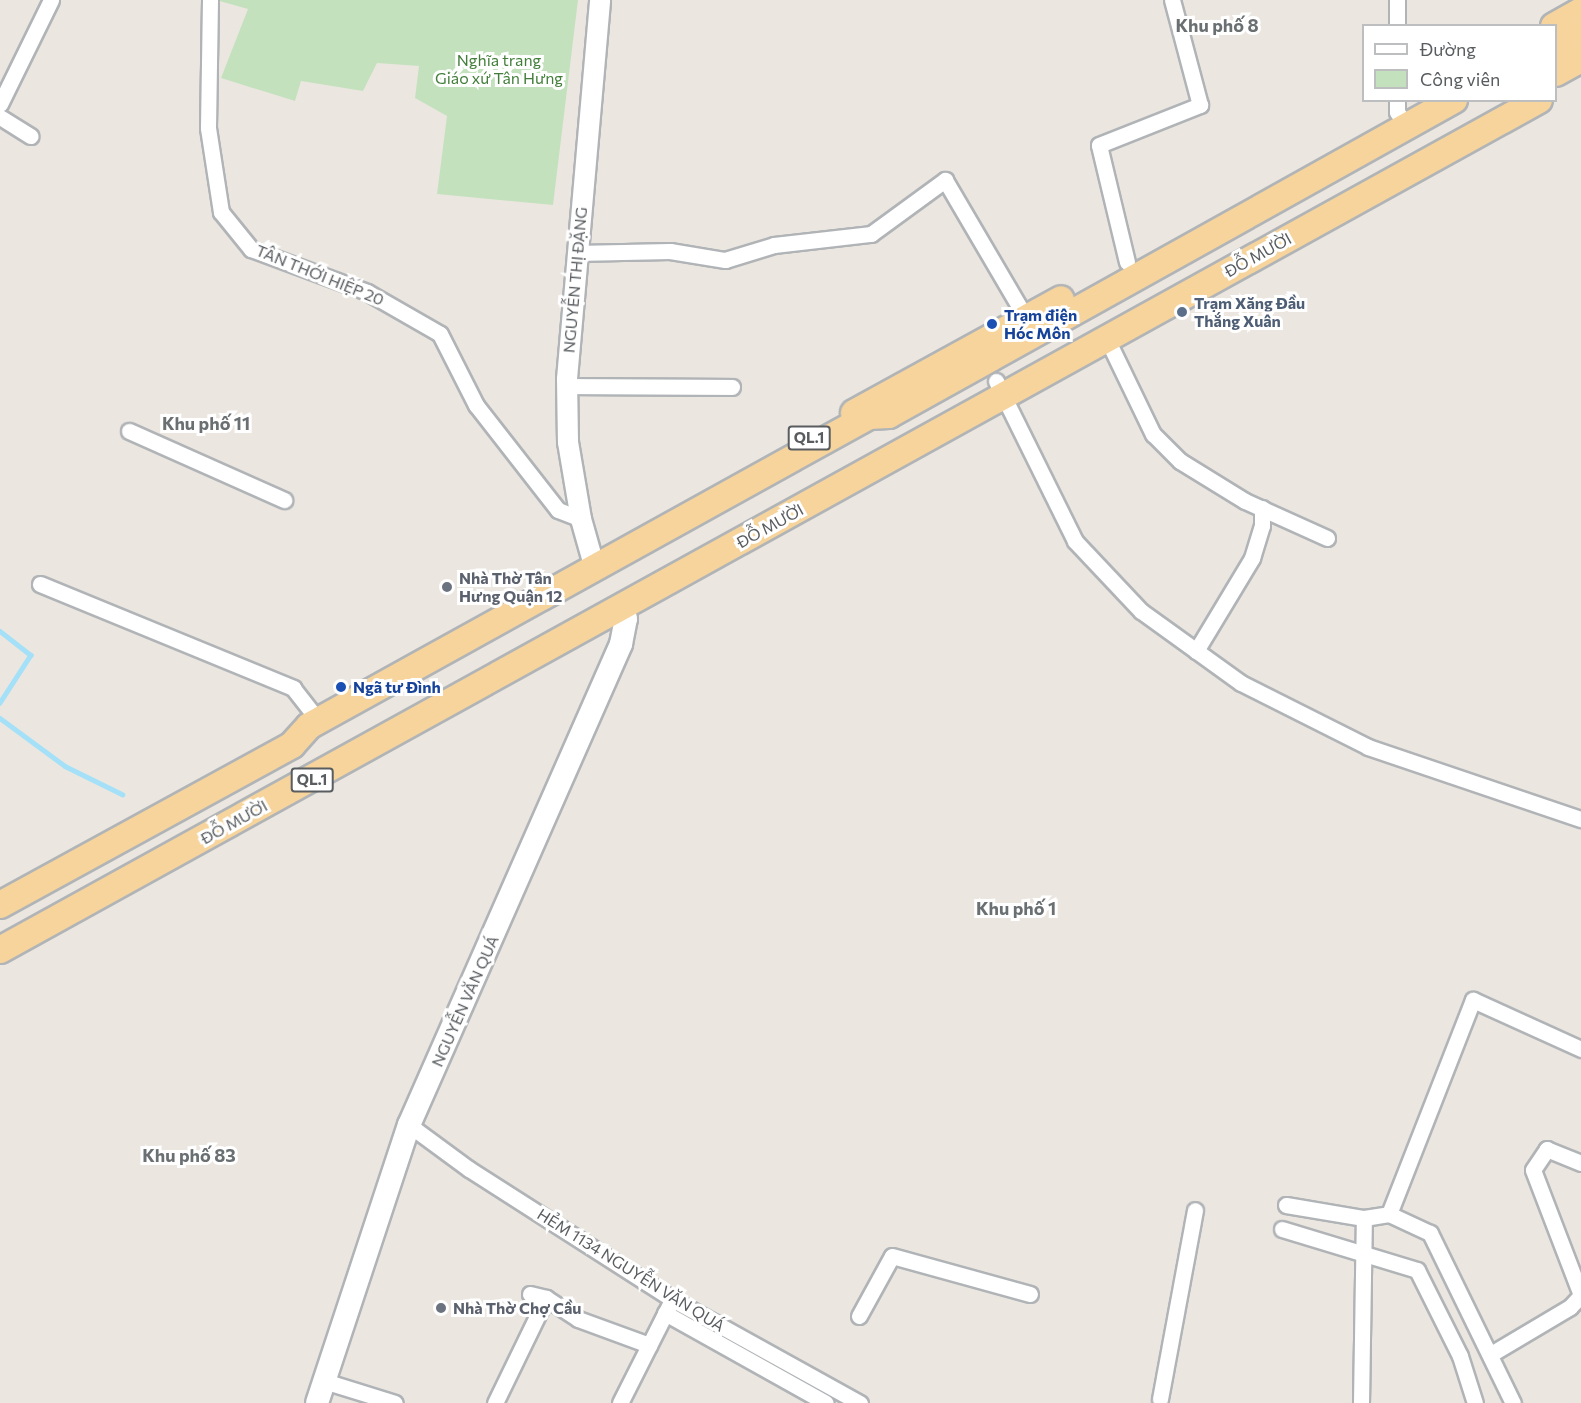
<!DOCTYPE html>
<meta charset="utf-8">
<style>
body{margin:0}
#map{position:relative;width:1581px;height:1403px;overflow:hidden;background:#ebe7e0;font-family:Commissioner,sans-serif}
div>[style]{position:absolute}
.green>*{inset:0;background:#c4e1be}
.stream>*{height:4.5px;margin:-2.25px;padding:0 2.25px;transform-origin:2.25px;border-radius:2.25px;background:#a4e0f7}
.roads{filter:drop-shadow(2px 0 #b1b4b7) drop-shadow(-2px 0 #b1b4b7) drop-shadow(0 2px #b1b4b7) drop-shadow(0 -2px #b1b4b7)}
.minor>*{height:15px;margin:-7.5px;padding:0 7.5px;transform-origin:7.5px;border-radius:7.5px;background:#fff}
.tertiary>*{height:20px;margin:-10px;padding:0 10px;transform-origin:10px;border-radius:10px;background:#fff}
.secondary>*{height:22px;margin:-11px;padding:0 11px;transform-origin:11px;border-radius:11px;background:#fff}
.trunk>*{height:26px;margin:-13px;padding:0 13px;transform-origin:13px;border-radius:13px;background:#f6d49c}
.dots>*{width:16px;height:16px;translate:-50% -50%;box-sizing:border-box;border:3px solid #fff;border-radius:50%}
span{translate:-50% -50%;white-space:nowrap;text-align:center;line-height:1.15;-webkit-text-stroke:6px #fff;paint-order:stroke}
.shield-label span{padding:2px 4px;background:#fff;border:2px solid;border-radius:4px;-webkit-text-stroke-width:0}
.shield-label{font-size:15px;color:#595d60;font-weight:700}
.park-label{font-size:16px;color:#427e3a}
.street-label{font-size:16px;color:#595d60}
.service-label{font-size:16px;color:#4e5e75;font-weight:700}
.left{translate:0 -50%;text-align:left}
.transit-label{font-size:16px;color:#164399;font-weight:700}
.worship-label{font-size:16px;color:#5b616d;font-weight:700}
.neighbourhood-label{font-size:18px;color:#6a6f72;font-weight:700}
.legend{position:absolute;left:1362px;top:24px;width:195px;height:78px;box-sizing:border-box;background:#fff;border:2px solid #bdbebf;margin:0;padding:8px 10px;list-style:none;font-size:18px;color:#595d60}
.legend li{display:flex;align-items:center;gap:12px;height:30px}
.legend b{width:30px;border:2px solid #bdbebf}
</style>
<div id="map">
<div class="green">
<div style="clip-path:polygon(216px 0,578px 0,553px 205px,437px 194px,447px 116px,415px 98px,419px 66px,377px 63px,363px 91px,301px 81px,295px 101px,221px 78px,248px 9px)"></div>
</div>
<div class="stream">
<div style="left:0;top:631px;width:39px;rotate:38deg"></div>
<div style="left:31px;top:655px;width:57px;rotate:122.9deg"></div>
<div style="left:0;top:718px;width:81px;rotate:36.4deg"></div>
<div style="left:65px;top:766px;width:64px;rotate:26.2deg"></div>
</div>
<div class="roads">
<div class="minor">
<div style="left:210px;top:0;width:128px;rotate:90.9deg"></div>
<div style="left:208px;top:128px;width:85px;rotate:81.2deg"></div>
<div style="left:221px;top:212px;width:48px;rotate:51deg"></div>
<div style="left:251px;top:249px;width:124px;rotate:20.3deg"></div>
<div style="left:367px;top:292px;width:84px;rotate:29.9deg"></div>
<div style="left:440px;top:334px;width:80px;rotate:63.1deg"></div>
<div style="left:476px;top:405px;width:133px;rotate:52deg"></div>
<div style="left:558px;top:510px;width:25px;rotate:21deg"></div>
<div style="left:1397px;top:0;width:26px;rotate:90deg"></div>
<div style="left:1397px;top:100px;width:12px;rotate:90deg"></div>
<div style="left:1397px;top:112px;width:17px;rotate:54deg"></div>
<div style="left:0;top:104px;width:116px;rotate:-63.9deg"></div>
<div style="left:0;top:117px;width:36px;rotate:32deg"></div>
<div style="left:576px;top:253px;width:94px;rotate:-1.2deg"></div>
<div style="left:670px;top:251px;width:56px;rotate:9.3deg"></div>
<div style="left:725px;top:260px;width:51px;rotate:-17deg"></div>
<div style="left:774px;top:245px;width:98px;rotate:-6.5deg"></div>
<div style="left:871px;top:234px;width:92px;rotate:-36.1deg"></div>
<div style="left:945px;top:180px;width:160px;rotate:59.6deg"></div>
<div style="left:1127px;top:262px;width:120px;rotate:-103.5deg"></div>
<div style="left:1099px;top:145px;width:109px;rotate:-21.6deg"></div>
<div style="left:1200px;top:105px;width:109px;rotate:-104.9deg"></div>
<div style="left:1107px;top:339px;width:106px;rotate:64.2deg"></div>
<div style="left:1153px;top:434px;width:38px;rotate:45deg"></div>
<div style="left:1180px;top:461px;width:76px;rotate:31.6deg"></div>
<div style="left:1245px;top:501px;width:90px;rotate:24.3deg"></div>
<div style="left:996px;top:381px;width:178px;rotate:63.7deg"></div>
<div style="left:1075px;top:541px;width:96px;rotate:46.7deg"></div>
<div style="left:1141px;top:611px;width:123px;rotate:35.8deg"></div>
<div style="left:1241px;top:683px;width:142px;rotate:26.7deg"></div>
<div style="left:1368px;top:747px;width:225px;rotate:18.7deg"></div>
<div style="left:567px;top:386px;width:165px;rotate:0.3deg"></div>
<div style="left:129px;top:431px;width:170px;rotate:24deg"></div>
<div style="left:40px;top:584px;width:274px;rotate:22.3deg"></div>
<div style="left:293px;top:688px;width:33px;rotate:52deg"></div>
<div style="left:1196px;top:651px;width:109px;rotate:-58.9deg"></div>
<div style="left:1252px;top:558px;width:34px;rotate:-73deg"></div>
<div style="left:1262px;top:526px;width:18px;rotate:-90deg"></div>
<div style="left:409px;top:1125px;width:74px;rotate:36.3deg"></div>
<div style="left:469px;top:1169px;width:241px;rotate:32.6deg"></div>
<div style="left:672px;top:1299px;width:215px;rotate:29deg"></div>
<div style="left:1581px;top:1163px;width:37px;rotate:-158deg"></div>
<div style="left:1547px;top:1149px;width:25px;rotate:124deg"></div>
<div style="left:1533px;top:1170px;width:134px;rotate:69deg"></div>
<div style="left:1286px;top:1205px;width:79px;rotate:9.5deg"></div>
<div style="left:1364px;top:1218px;width:25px;rotate:-9deg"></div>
<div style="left:1389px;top:1214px;width:45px;rotate:24.9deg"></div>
<div style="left:1430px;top:1233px;width:189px;rotate:64deg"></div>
<div style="left:1389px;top:1214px;width:230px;rotate:-68.6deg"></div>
<div style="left:1473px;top:1000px;width:119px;rotate:24.4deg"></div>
<div style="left:1282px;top:1229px;width:141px;rotate:16.9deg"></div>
<div style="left:1417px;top:1270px;width:96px;rotate:63.4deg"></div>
<div style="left:1460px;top:1356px;width:49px;rotate:72.3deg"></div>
<div style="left:530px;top:1294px;width:16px;rotate:14deg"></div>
<div style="left:546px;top:1298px;width:38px;rotate:33deg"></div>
<div style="left:578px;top:1319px;width:76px;rotate:20.1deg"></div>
<div style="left:665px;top:1313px;width:184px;rotate:29.2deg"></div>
<div style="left:859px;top:1316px;width:68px;rotate:-61.2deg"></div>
<div style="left:892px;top:1256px;width:143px;rotate:15.4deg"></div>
<div style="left:1491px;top:1354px;width:92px;rotate:-30.7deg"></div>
<div style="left:1570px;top:1307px;width:16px;rotate:-47deg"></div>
<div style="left:324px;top:1381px;width:74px;rotate:17.2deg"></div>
<div style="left:1160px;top:1399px;width:192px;rotate:-79.5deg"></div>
<div style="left:495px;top:1403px;width:117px;rotate:-64.1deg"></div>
<div style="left:620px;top:1403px;width:111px;rotate:-63.2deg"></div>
<div style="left:1361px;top:1403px;width:185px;rotate:-89.1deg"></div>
</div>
<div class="tertiary">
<div style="left:592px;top:558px;width:41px;rotate:-105.8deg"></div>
<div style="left:581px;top:519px;width:78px;rotate:-99.6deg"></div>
<div style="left:568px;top:442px;width:63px;rotate:-90.9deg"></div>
<div style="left:567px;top:379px;width:380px;rotate:-85deg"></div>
</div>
<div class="secondary">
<div style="left:317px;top:1403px;width:293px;rotate:-71.7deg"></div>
<div style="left:409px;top:1125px;width:526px;rotate:-66.21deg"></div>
<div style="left:621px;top:644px;width:25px;rotate:-79deg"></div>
<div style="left:626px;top:619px;width:13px;rotate:-103deg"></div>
</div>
<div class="trunk">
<div style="left:1554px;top:26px;width:31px;rotate:-29deg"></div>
<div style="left:1556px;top:46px;width:29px;rotate:-29deg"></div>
<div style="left:1556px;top:73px;width:29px;rotate:-29deg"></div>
<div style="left:854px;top:413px;width:236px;rotate:-28.8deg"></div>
<div style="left:0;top:905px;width:333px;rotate:-28.7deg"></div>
<div style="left:292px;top:745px;width:25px;rotate:-48deg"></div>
<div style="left:309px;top:726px;width:640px;rotate:-28.97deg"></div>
<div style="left:869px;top:416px;width:20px;rotate:-3deg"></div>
<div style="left:889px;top:415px;width:647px;rotate:-29.14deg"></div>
<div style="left:0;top:950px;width:1758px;rotate:-28.91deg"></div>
</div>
</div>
<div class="dots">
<div style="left:1182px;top:312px;background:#5c6f8a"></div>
<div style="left:992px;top:324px;background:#1a4fb4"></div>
<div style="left:447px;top:587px;background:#6b7280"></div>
<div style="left:341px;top:687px;background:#1a4fb4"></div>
<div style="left:441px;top:1308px;background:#6b7280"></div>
</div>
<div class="shield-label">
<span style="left:809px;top:438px">QL.1</span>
<span style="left:312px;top:780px">QL.1</span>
</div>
<div class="park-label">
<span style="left:499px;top:69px">Nghĩa trang<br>Giáo xứ Tân Hưng</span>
</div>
<div class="street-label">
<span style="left:1258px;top:255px;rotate:-29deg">ĐỖ MƯỜI</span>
<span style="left:320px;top:275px;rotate:22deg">TÂN THỚI HIỆP 20</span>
<span style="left:575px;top:280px;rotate:-85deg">NGUYỄN THỊ ĐẶNG</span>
<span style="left:770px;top:526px;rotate:-29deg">ĐỖ MƯỜI</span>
<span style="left:234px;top:822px;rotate:-29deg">ĐỖ MƯỜI</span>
<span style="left:465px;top:1001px;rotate:-66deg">NGUYỄN VĂN QUÁ</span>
<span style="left:631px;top:1270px;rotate:32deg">HẺM 1134 NGUYỄN VĂN QUÁ</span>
</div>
<div class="service-label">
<span class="left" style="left:1194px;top:312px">Trạm Xăng Đầu<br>Thắng Xuân</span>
</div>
<div class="transit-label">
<span class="left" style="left:1004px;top:324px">Trạm điện<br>Hóc Môn</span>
<span class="left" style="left:353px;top:687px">Ngã tư Đình</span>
</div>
<div class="worship-label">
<span class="left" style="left:459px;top:587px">Nhà Thờ Tân<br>Hưng Quận 12</span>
<span class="left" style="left:453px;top:1308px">Nhà Thờ Chợ Cầu</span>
</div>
<div class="neighbourhood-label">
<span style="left:1217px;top:25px">Khu phố 8</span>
<span style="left:206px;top:423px">Khu phố 11</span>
<span style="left:1016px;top:908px">Khu phố 1</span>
<span style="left:189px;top:1155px">Khu phố 83</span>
</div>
<ul class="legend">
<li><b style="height:8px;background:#fff"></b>Đường</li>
<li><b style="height:16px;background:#c4e1be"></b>Công viên</li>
</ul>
</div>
